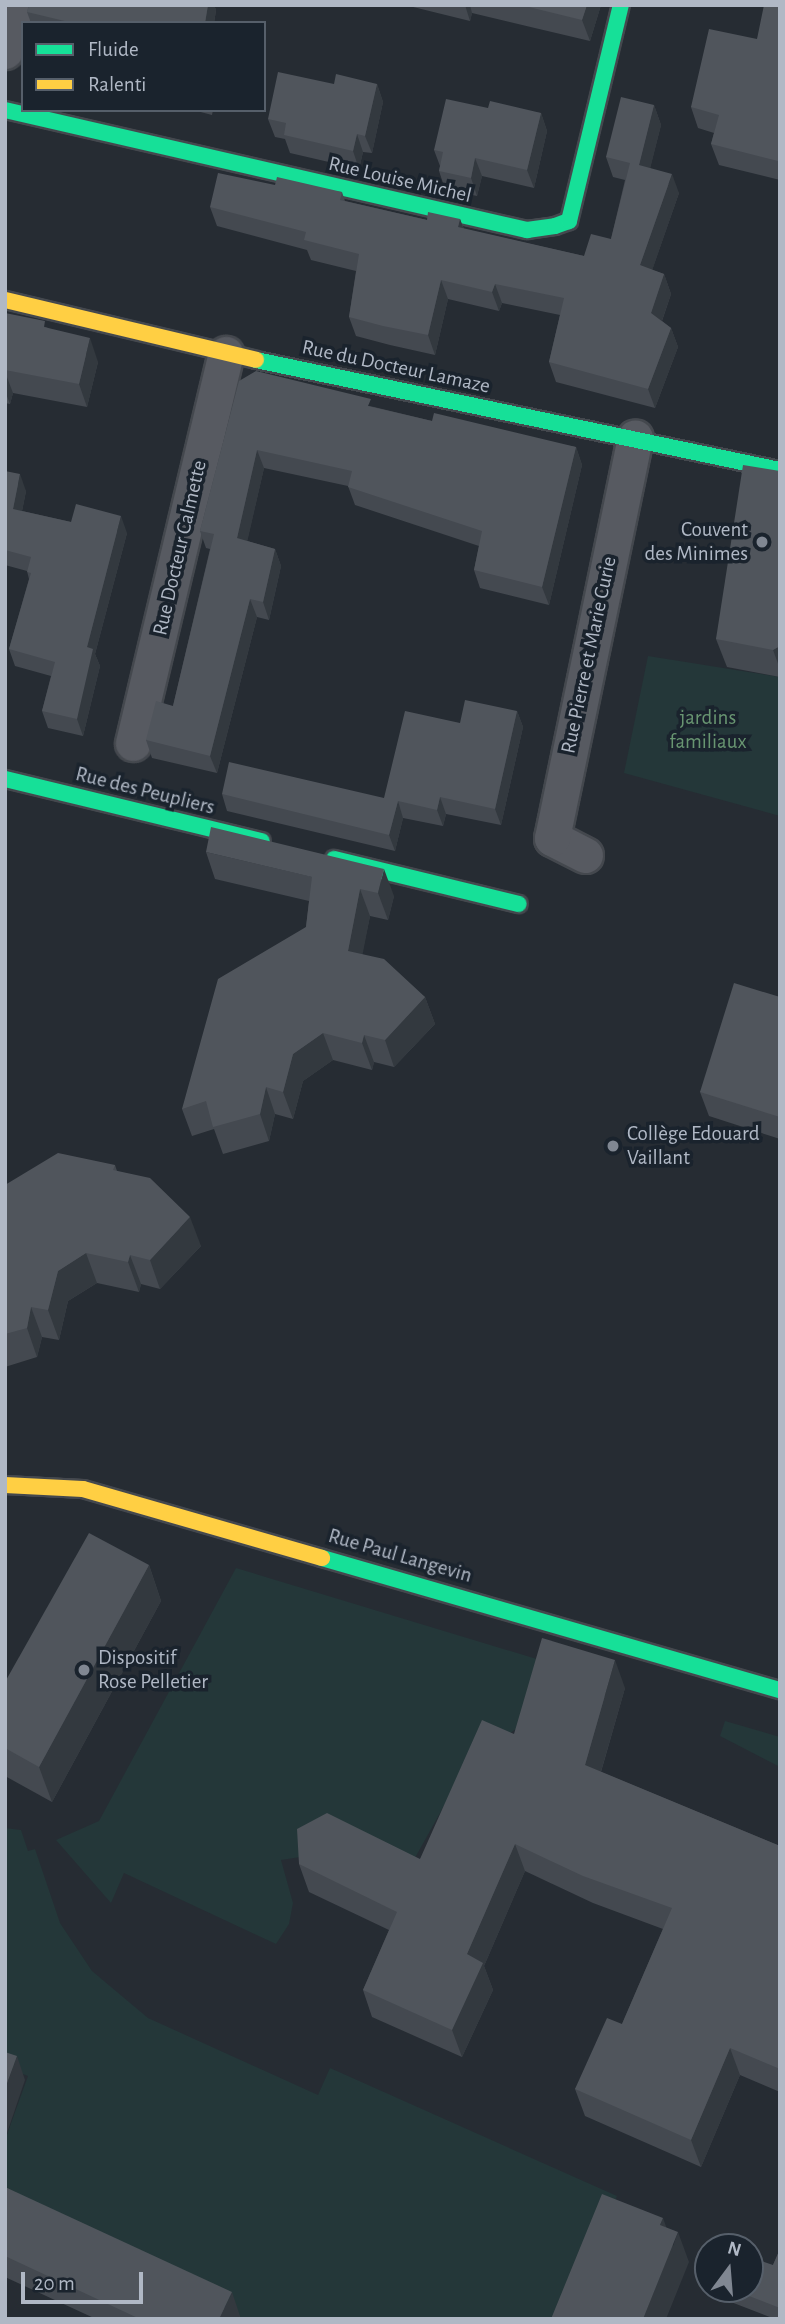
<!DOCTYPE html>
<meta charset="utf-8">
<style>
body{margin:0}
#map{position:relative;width:785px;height:2324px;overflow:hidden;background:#262c33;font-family:"Alegreya Sans",sans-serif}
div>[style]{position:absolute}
.green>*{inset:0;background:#243739}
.roads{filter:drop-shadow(2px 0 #44484e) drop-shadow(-2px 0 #44484e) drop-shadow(0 2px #44484e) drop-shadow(0 -2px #44484e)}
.street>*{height:35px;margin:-17.5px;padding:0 17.5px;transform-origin:17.5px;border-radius:17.5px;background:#575a61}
.fast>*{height:16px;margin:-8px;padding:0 8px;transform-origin:8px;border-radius:8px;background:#16e098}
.slow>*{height:16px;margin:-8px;padding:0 8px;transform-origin:8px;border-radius:8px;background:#ffcf43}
.wall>*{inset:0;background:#444950}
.shaded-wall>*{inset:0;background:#33393f}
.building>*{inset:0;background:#50555c}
.dots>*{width:19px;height:19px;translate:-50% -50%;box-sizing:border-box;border:4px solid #1a232d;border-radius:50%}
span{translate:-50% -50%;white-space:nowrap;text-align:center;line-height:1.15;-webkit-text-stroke:7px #1a232d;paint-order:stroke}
.street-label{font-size:21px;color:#b0b8c5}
.poi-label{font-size:21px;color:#b0b8c5}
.right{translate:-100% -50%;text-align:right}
.left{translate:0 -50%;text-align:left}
.park-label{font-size:21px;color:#689571}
.frame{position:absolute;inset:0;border:7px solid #b0b8c5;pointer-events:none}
.legend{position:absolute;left:21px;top:21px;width:245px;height:91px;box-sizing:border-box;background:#1a232d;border:2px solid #565f6a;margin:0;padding:9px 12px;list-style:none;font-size:21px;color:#b0b8c5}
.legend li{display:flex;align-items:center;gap:14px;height:35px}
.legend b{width:35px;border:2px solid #565f6a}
.north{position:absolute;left:694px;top:2233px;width:70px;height:70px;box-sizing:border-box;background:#1a232d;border:2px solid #565f6a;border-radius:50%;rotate:16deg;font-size:19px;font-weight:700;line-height:28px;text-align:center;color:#b0b8c5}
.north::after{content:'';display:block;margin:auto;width:24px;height:32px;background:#808792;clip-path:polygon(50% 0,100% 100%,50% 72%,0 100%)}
.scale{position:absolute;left:21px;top:2272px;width:122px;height:32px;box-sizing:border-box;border:4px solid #b0b8c5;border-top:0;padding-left:9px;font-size:21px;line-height:24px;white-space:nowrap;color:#b0b8c5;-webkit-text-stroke:5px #1a232d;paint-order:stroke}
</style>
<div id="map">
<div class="green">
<div style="clip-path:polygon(648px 656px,780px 677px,780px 816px,624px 773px)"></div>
<div style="clip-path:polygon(236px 1568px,540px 1660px,524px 1723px,491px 1747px,479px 1743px,406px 1874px,307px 1856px,281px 1860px,293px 1903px,289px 1924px,276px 1944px,124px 1873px,111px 1903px,56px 1840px,99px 1821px)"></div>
<div style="clip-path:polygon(725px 1721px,780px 1737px,780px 1767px,720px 1736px)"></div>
<div style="clip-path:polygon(5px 1828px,21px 1830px,28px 1851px,35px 1849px,60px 1923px,92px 1971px,148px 2018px,318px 2095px,330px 2068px,617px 2196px,566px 2319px,239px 2319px,5px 2207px,5px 2140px,28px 2076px,5px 2067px)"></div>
</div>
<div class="roads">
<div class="street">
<div style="left:5px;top:51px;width:47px;rotate:-77.7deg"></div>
<div style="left:133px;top:743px;width:400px;rotate:-76.6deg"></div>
<div style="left:585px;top:855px;width:37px;rotate:-153deg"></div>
<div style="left:552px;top:838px;width:409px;rotate:-78.3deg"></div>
</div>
<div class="fast">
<div style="left:5px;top:110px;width:536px;rotate:12.95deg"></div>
<div style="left:527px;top:230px;width:28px;rotate:-8deg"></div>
<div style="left:555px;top:226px;width:15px;rotate:-20deg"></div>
<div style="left:569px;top:221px;width:222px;rotate:-76.5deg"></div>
<div style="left:256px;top:360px;width:535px;rotate:11.86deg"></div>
<div style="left:5px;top:779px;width:264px;rotate:13.6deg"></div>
<div style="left:334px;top:859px;width:190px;rotate:13.7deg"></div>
<div style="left:322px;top:1558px;width:477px;rotate:16.1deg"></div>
</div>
<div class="slow">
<div style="left:5px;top:300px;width:258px;rotate:13.4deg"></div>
<div style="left:5px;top:1485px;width:78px;rotate:2.9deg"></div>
<div style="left:83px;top:1489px;width:249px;rotate:16.1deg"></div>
</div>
</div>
<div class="wall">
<div style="clip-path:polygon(29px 5px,214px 5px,216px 10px,214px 23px,31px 23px,27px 12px)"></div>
<div style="clip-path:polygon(405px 5px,601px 5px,590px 41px,472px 13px,470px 21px)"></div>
<div style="clip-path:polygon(780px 5px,780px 180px,719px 165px,711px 144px,714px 133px,698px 128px,691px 107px,757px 39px)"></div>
<div style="clip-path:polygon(334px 84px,377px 84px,383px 102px,372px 153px,363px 152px,359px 169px,290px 153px,285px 139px,275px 137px,268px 119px)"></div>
<div style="clip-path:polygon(654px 105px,661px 125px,650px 168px,679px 193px,652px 270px,664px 274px,671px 294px,662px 321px,671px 328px,678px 347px,655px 408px,556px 382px,549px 362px,560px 315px,502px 303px,499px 311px,448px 299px,435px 355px,390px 345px,356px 336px,349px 317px,356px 271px,311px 260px,307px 250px,217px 226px,210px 207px,275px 185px,342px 192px,345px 201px,427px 220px,460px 219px,464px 229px,584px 256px,611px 239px,625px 180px,613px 177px,606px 157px)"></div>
<div style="clip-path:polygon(488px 108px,541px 113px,547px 131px,534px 188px,482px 176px,477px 196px,445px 189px,439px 171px,440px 166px,434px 150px)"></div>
<div style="clip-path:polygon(193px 110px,213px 110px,212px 115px)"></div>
<div style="clip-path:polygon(5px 313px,48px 328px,98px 362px,87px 407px,13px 393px,10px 404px,5px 403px)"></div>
<div style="clip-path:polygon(239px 381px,374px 407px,432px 421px,576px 447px,582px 465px,549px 605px,480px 588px,474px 570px,479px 546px,355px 505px,348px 486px,264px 468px,247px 541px,275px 549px,281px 566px,269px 620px,257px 617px,217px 773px,152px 758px,146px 740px,173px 706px,210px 549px,206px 548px,200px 531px)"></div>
<div style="clip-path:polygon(5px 471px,26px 491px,22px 511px,71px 522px,127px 533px,95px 654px,100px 666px,83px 736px,48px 728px,42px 711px,51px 676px,15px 666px,9px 649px,29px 579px,27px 571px,5px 565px)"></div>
<div style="clip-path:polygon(780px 471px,780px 677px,727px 667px,716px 639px)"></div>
<div style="clip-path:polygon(517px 711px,523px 727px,501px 825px,446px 814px,443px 826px,403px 818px,395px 851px,227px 811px,222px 794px,384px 798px,460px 723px)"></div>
<div style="clip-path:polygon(206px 852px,394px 896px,388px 920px,370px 916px,362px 954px,425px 997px,435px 1024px,394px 1067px,374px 1062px,372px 1070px,333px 1060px,303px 1081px,293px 1119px,275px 1114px,269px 1141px,223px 1154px,214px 1129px,192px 1136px,182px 1109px,306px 927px,309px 901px,215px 879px)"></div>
<div style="clip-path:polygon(780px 997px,780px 1139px,709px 1116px,700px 1092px)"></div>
<div style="clip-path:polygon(115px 1165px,117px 1171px,201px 1246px,160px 1289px,141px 1284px,139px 1292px,97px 1283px,68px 1301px,59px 1340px,42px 1337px,37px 1357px,5px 1367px,5px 1185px)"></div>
<div style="clip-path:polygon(149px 1565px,161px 1601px,52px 1802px,5px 1776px,5px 1682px)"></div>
<div style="clip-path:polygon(625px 1688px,601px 1772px,780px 1846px,780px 2092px,740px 2075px,701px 2167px,585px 2116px,575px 2089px,622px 2024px,663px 1929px,593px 1903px,525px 1871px,484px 1966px,493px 1990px,462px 2057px,372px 2017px,363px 1990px,389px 1930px,309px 1892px,299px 1864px,420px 1859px,514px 1734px)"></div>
<div style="clip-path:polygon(5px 2187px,240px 2316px,239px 2319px,96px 2319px,5px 2277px)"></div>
<div style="clip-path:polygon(780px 2249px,780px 2319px,775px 2319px,731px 2302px,727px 2289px,750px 2289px,773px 2265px)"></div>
</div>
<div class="shaded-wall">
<div style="clip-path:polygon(208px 5px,214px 5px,216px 10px,214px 23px,205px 23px)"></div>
<div style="clip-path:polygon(465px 5px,470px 5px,472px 13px,470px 21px)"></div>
<div style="clip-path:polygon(587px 5px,601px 5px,590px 41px,582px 20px)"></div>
<div style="clip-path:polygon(377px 84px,383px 102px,372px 153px,365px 136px)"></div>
<div style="clip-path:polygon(654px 105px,661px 125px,646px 185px,639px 165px)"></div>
<div style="clip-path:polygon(541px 113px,547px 131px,534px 188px,527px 170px)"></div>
<div style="clip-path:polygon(357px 134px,363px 152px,359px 169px,353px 151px)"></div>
<div style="clip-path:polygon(475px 158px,482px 176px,477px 196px,471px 178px)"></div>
<div style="clip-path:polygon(672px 174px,679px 193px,647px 285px,640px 265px)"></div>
<div style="clip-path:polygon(460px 219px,467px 239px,458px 227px)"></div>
<div style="clip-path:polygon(664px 274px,671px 294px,658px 332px,651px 313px)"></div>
<div style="clip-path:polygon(441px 280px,448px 299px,435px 355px,428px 335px)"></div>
<div style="clip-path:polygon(495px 284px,502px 303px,499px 311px,492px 292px)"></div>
<div style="clip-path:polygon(671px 328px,678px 347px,655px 408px,648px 389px)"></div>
<div style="clip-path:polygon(90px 338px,98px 362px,87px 407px,79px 384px)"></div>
<div style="clip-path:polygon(5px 372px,13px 393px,10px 404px,5px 391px)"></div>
<div style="clip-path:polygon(576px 447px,582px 465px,549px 605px,542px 587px)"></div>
<div style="clip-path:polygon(257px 450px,264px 468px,244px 556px,237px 538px)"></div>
<div style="clip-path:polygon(20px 474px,26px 491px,19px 526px,13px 509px)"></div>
<div style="clip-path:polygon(121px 516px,127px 533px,95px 654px,100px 666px,83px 736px,77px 719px,87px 647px)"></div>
<div style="clip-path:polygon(275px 549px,281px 566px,269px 620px,263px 602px)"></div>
<div style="clip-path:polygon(250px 599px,257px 617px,217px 773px,210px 756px)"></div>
<div style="clip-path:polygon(780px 646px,780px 669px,773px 650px)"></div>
<div style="clip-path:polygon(517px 711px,523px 727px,501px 825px,495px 809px)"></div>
<div style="clip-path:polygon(440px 797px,446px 814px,443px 826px,437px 810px)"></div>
<div style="clip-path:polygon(398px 801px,403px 818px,395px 851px,389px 835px)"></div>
<div style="clip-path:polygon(384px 869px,394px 896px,388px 920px,378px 893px)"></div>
<div style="clip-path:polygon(360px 889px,370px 916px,358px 978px,348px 951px)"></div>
<div style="clip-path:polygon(425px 997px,435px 1024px,394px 1067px,385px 1040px)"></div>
<div style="clip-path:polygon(323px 1033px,333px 1060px,303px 1081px,293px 1119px,283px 1092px,293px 1054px)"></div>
<div style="clip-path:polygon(364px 1035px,374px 1062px,372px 1070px,362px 1043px)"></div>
<div style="clip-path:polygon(266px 1087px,275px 1114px,269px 1141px,260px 1114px)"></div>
<div style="clip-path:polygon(190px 1217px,201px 1246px,160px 1289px,150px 1260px)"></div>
<div style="clip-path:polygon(86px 1253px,97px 1283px,68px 1301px,59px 1340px,48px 1310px,58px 1271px)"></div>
<div style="clip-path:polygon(130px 1255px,141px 1284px,139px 1292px,128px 1262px)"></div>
<div style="clip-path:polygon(31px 1307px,42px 1337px,37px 1357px,27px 1328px)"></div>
<div style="clip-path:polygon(149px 1565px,161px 1601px,52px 1802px,39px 1767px)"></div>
<div style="clip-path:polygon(615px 1660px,625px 1688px,595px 1792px,585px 1765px)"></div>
<div style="clip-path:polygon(515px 1844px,525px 1871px,484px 1966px,493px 1990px,462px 2057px,452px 2030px,467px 1954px)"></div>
<div style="clip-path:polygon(730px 2048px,740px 2075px,701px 2167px,691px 2140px)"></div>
<div style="clip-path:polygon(17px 2056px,25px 2080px,5px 2139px,5px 2089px)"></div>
<div style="clip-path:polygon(663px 2218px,673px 2246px,678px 2232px,689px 2262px,666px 2319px,643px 2319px,660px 2225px)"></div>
<div style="clip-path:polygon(232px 2292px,240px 2316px,239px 2319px,219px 2319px)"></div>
</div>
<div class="building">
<div style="clip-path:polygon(29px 5px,208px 5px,205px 23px,73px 23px,27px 12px)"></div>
<div style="clip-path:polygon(521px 5px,587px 5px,582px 20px)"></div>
<div style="clip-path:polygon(764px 5px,780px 5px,780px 155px,778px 161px,711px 144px,719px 115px,691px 107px,709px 29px,757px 39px)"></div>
<div style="clip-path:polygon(278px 72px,334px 84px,336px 74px,377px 84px,365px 136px,357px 134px,353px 151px,284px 135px,286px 123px,268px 119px)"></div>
<div style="clip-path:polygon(621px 97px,654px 105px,639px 165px,672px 174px,640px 265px,664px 274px,651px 313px,671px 328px,648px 389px,549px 362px,564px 298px,495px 284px,492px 292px,441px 280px,428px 335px,383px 326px,349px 317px,359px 254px,304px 240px,306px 232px,210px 207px,218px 173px,275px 185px,277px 177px,342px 192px,340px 200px,427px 220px,428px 212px,460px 219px,458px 227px,584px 256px,591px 234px,611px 239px,630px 163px,606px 157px)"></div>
<div style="clip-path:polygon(446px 99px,488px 108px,490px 101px,541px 113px,527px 170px,475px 158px,471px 178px,439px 171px,443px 152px,434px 150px)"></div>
<div style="clip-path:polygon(5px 313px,45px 321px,44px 327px,90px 338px,79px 384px,5px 370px)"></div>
<div style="clip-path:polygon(256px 371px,371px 399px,368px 406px,432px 421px,434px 413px,576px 447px,542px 587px,474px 570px,482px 531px,348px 487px,352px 471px,257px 450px,237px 538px,275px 549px,263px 602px,250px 599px,210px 756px,146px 740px,156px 701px,173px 706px,214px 534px,200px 531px,239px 381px)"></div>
<div style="clip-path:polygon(743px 465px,780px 471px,780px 646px,773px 650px,716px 639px)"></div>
<div style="clip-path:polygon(5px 471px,20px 474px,13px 509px,71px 522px,76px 504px,121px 516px,87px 647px,93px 649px,77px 719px,42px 711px,55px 662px,9px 649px,31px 573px,27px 572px,31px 557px,5px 550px)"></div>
<div style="clip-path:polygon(465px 700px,517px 711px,495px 809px,440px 797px,437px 810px,398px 801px,389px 835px,222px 794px,229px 762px,384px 798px,405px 711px,460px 723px)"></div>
<div style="clip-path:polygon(211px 827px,384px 869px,378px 893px,360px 889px,348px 951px,384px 959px,425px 997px,385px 1040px,364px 1035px,362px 1043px,323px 1033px,293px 1054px,283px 1092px,266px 1087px,260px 1114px,213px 1127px,206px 1101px,182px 1109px,218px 979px,306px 927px,312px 877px,206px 852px)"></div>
<div style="clip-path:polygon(734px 983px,780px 997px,780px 1117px,700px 1092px)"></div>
<div style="clip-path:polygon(58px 1153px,115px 1165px,113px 1170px,150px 1178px,190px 1217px,150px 1260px,130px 1255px,128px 1262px,86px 1253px,58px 1271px,48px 1310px,31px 1307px,27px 1328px,5px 1334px,5px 1185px)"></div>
<div style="clip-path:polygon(89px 1533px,149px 1565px,39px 1767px,5px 1748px,5px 1682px)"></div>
<div style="clip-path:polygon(542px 1638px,615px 1660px,585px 1765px,780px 1846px,780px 2069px,730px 2048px,691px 2140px,575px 2089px,607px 2018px,622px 2024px,672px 1908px,583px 1876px,515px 1844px,467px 1954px,483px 1963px,452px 2030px,363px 1990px,397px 1912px,299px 1864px,297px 1829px,327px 1813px,420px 1859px,482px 1720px,514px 1734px)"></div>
<div style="clip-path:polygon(5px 2052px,17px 2056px,5px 2089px)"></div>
<div style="clip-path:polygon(5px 2187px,232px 2292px,219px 2319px,140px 2319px,5px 2256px)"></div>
<div style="clip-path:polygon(602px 2194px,663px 2218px,660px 2225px,678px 2232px,643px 2319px,551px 2319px)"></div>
<div style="clip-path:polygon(780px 2249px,780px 2308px,731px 2289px,750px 2289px,750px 2257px,773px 2265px)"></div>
</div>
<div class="dots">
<div style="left:762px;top:542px;background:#808792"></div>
<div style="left:613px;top:1146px;background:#808792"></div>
<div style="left:84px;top:1670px;background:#808792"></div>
</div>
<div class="street-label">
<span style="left:400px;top:180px;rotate:13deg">Rue Louise Michel</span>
<span style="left:396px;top:367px;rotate:12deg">Rue du Docteur Lamaze</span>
<span style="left:180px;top:548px;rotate:-77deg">Rue Docteur Calmette</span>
<span style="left:589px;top:655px;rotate:-78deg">Rue Pierre et Marie Curie</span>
<span style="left:145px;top:791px;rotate:14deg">Rue des Peupliers</span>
<span style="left:400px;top:1556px;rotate:16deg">Rue Paul Langevin</span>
</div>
<div class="poi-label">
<span class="right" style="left:748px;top:542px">Couvent<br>des Minimes</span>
<span class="left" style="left:627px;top:1146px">Collège Edouard<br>Vaillant</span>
<span class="left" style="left:98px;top:1670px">Dispositif<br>Rose Pelletier</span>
</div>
<div class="park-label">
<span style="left:708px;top:730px">jardins<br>familiaux</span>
</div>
<div class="frame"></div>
<ul class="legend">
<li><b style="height:9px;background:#16e098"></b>Fluide</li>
<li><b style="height:9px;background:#ffcf43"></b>Ralenti</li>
</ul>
<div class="north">N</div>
<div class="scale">20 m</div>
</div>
